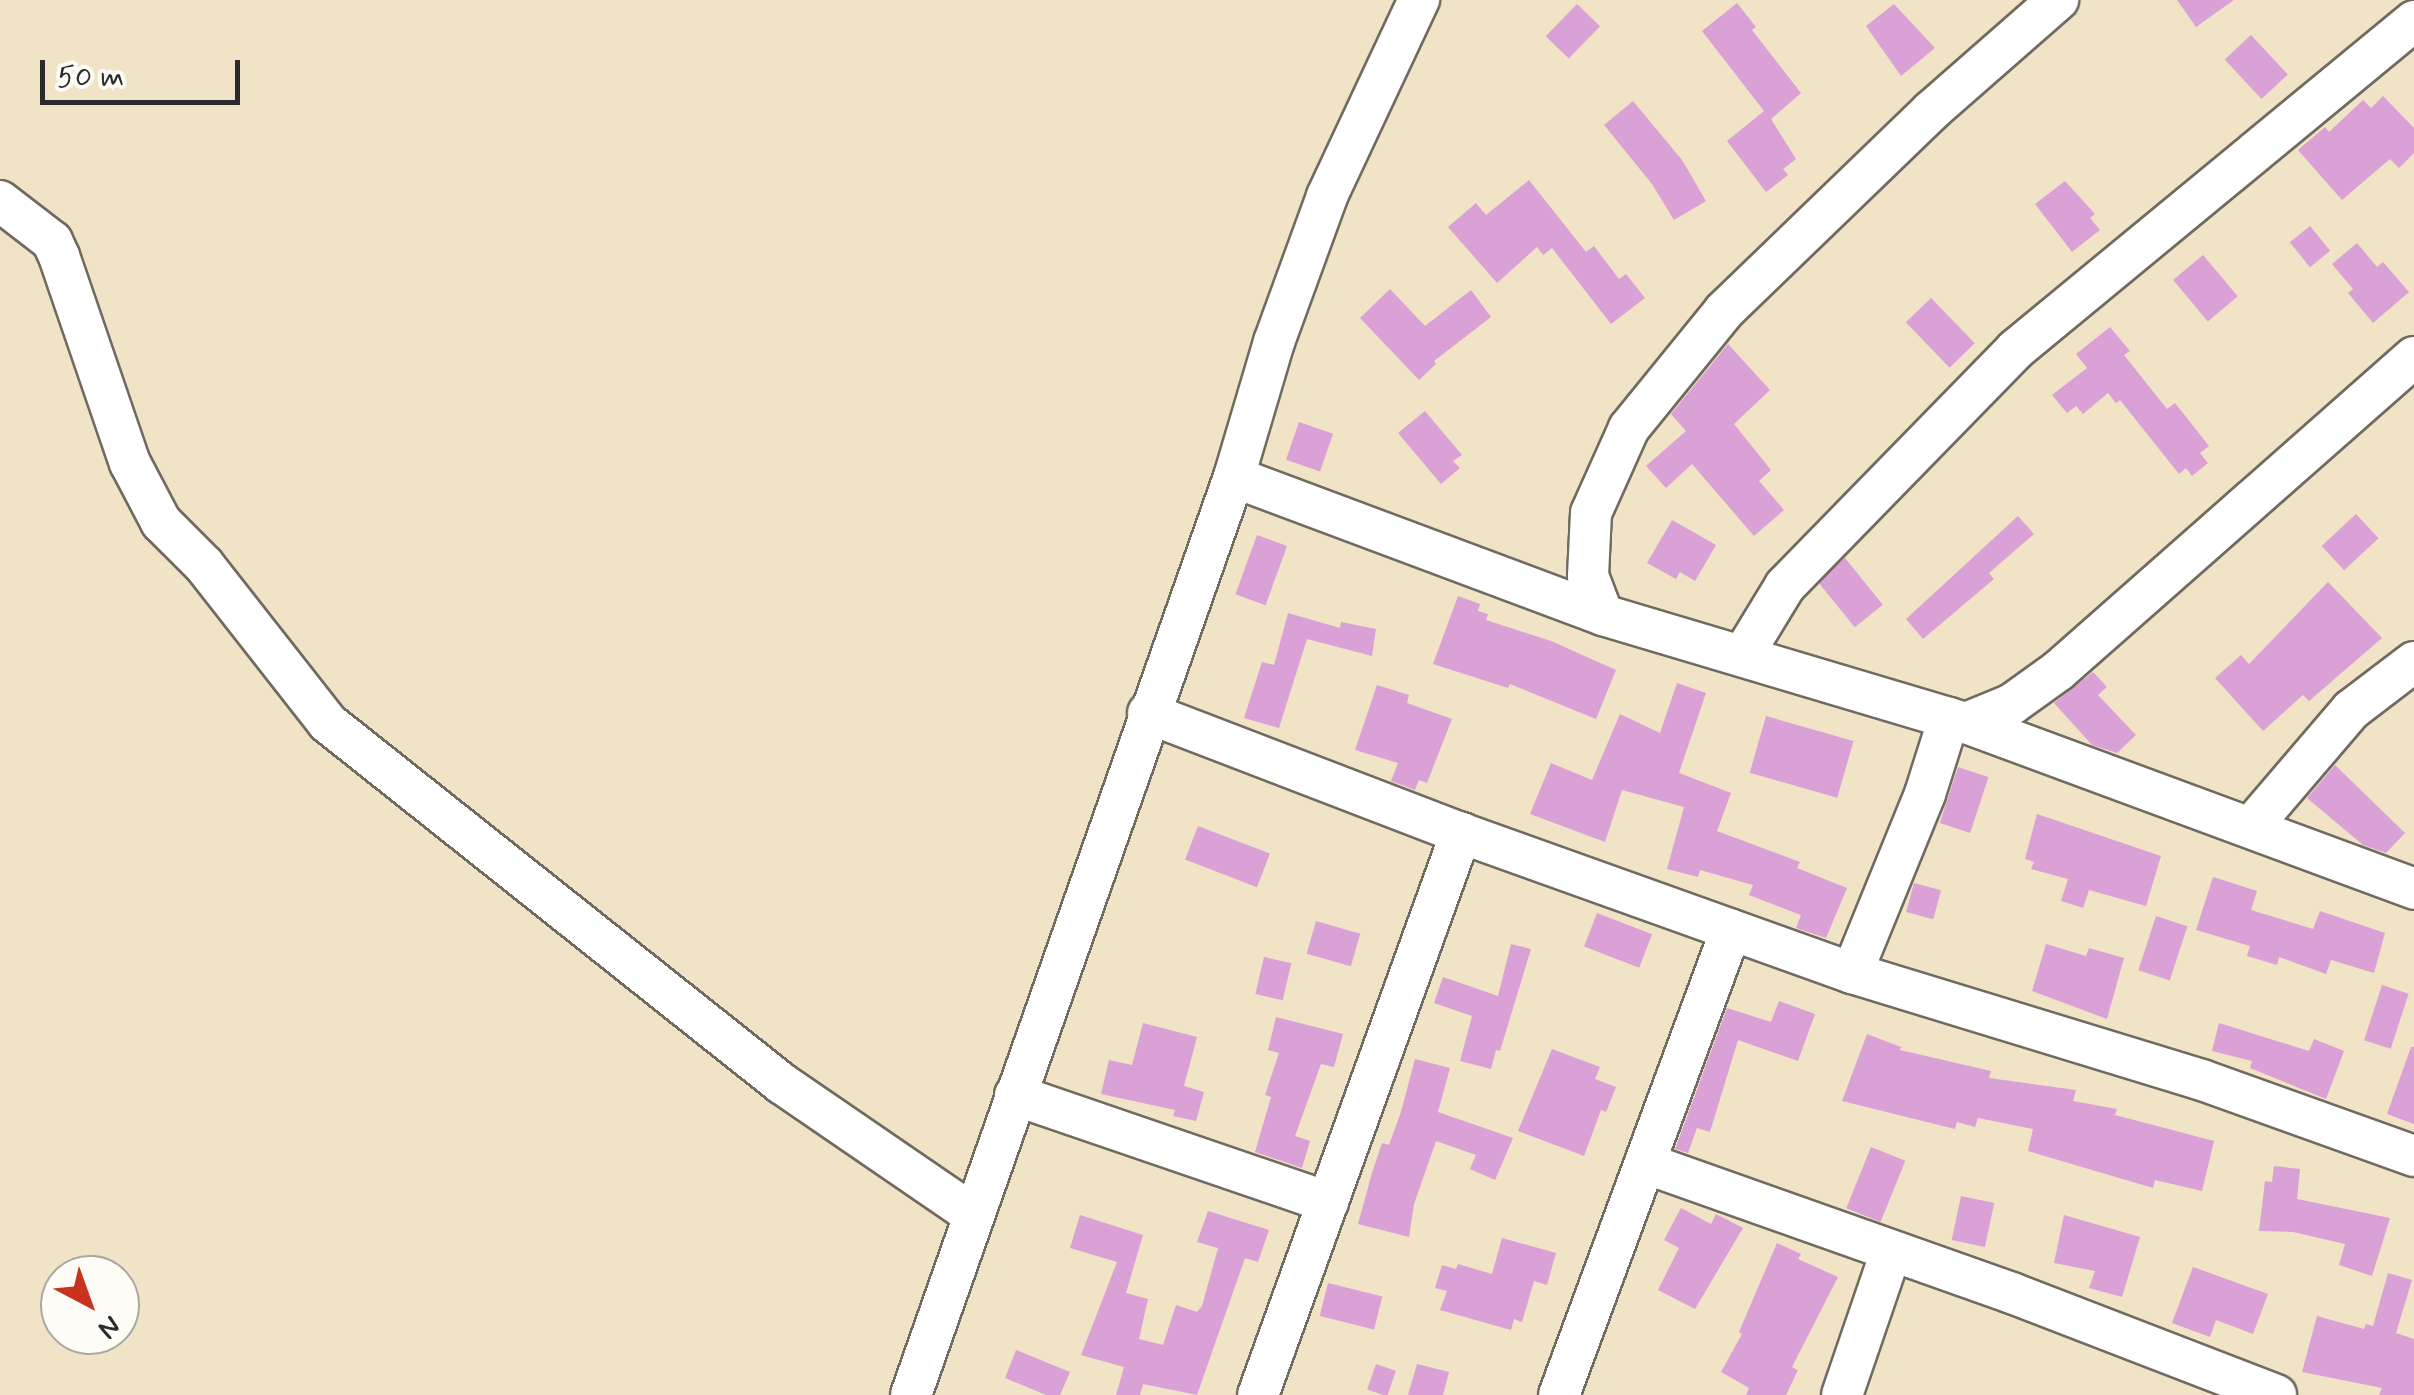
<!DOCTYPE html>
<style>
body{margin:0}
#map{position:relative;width:2414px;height:1395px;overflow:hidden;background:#f0e3c6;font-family:Mynerve,sans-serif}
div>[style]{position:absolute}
.building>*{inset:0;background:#daa1d6;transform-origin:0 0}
.roads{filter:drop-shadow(2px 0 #706b61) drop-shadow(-2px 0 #706b61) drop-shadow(0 2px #706b61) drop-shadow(0 -2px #706b61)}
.minor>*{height:40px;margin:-20px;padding:0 20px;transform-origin:20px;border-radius:20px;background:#fff}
span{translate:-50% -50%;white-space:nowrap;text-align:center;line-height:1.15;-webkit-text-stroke:9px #fdfcf7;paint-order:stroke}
.north{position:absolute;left:40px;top:1255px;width:100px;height:100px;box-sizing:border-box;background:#fdfcf7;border:2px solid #a9a8a5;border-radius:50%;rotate:139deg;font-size:28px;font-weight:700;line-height:40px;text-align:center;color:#2b2b2b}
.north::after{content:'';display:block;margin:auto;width:35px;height:45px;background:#c8321e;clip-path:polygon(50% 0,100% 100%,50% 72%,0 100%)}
.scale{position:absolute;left:40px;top:60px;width:200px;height:45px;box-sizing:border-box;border:5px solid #2b2b2b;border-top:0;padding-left:12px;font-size:30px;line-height:35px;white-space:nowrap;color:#2b2b2b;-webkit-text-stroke:8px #fdfcf7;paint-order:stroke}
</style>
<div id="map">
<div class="building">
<div style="clip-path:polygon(2177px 0,2234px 0,2196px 27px)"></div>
<div style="clip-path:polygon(1737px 3px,1756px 27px,1752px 30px,1801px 93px,1771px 119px,1796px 159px,1783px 169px,1788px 175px,1766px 192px,1727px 141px,1764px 111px,1702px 31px)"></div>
<div style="left:1577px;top:4px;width:32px;height:45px;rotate:44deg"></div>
<div style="clip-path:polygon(1894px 4px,1935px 48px,1901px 76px,1866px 26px)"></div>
<div style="left:2251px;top:35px;width:54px;height:36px;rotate:47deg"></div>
<div style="clip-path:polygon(2383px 96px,2414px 128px,2414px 153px,2399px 168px,2390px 159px,2342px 200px,2298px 150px,2325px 127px,2329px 132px,2363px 100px,2371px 108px)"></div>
<div style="clip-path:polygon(1633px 101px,1682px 160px,1706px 201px,1674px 220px,1652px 184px,1604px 125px)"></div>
<div style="clip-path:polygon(1529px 180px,1586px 252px,1594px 246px,1619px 279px,1626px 274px,1645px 298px,1611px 324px,1552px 248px,1543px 255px,1537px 247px,1497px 283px,1448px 227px,1476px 203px,1486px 215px)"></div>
<div style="clip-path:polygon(2065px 181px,2095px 214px,2090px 218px,2100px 230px,2072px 252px,2035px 204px)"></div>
<div style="left:2310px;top:226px;width:32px;height:26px;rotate:51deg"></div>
<div style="clip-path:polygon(2357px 243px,2377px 267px,2383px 262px,2409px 292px,2373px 323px,2348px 293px,2353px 289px,2332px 264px)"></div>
<div style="left:2203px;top:255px;width:54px;height:39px;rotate:50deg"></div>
<div style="clip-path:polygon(1390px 289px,1425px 326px,1471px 290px,1491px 317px,1434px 361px,1436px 364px,1419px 380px,1360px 318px)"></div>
<div style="left:1931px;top:298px;width:63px;height:35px;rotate:46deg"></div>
<div style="clip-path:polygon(2110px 327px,2130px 351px,2124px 355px,2167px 409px,2175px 403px,2209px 446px,2200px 453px,2208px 463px,2192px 476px,2186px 468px,2179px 474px,2120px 400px,2116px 403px,2108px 393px,2083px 414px,2076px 406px,2067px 413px,2052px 395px,2087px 368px,2076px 354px)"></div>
<div style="clip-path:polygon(1728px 344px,1770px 390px,1734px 424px,1771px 470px,1759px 481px,1784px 510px,1754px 536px,1692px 464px,1666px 488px,1646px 466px,1686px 431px,1671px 414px)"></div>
<div style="clip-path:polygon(1425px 411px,1462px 455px,1453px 461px,1460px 468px,1441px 484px,1398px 433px)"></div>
<div style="left:1299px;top:422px;width:36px;height:40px;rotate:19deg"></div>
<div style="left:2356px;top:514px;width:33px;height:47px;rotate:47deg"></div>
<div style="clip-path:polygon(2018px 516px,2034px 534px,1989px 573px,1994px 579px,1923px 639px,1906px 619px)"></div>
<div style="clip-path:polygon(1672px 520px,1716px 545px,1695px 581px,1680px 572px,1676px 579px,1647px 563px)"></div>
<div style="left:1257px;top:535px;width:32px;height:63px;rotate:20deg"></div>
<div style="left:1845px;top:558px;width:60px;height:36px;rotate:51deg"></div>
<div style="clip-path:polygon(2328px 582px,2382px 638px,2309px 701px,2303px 695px,2263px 731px,2215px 678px,2241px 655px,2249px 664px)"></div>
<div style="clip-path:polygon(1458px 596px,1480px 604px,1478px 611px,1488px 614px,1486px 620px,1551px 641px,1616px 670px,1596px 719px,1510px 684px,1508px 688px,1433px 664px)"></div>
<div style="clip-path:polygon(1288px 613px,1340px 628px,1341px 622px,1376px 629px,1372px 656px,1307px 639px,1279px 728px,1244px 718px,1262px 662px,1274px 665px)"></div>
<div style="clip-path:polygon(2093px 672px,2107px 687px,2098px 695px,2136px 735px,2117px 753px,2092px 745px,2054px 703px)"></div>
<div style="clip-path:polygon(1677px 683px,1706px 693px,1679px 773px,1731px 793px,1717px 831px,1800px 862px,1797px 868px,1847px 888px,1826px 938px,1796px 928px,1801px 915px,1749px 895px,1753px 885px,1700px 870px,1698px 877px,1667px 869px,1684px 807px,1622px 790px,1605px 842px,1530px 814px,1551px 763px,1592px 780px,1620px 714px,1660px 733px)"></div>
<div style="clip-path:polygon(1377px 685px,1409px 695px,1407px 703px,1452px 719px,1427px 783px,1419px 780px,1415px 790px,1391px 781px,1398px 763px,1355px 750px)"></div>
<div style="left:1766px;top:716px;width:91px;height:59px;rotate:16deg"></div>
<div style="clip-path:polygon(2335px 765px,2405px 833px,2386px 853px,2363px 845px,2307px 798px)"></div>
<div style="left:1958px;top:767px;width:32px;height:59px;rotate:18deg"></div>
<div style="clip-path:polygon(2037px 814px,2161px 856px,2146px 906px,2089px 890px,2083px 908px,2061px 901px,2068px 879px,2031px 869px,2034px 862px,2025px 859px)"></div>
<div style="left:1198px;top:826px;width:77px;height:36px;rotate:21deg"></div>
<div style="clip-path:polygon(2213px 877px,2257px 891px,2251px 910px,2313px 929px,2320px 911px,2385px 933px,2374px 973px,2331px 960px,2326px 974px,2279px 957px,2277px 965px,2247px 956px,2250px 946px,2196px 930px)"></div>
<div style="left:1914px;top:883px;width:28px;height:30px;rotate:15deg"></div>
<div style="left:1597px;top:913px;width:59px;height:36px;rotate:21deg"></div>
<div style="left:2156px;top:916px;width:33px;height:57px;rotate:18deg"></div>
<div style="left:1316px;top:921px;width:46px;height:34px;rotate:16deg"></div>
<div style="clip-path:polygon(1511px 944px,1531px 949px,1500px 1051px,1496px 1050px,1491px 1069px,1460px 1061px,1472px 1016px,1434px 1003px,1443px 977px,1498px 996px)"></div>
<div style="clip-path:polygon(2046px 944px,2086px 956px,2089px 948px,2124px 958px,2107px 1019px,2032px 991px)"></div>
<div style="left:1264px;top:957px;width:28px;height:38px;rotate:13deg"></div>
<div style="left:2382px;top:985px;width:28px;height:58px;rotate:18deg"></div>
<div style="clip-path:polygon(1779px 1001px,1815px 1014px,1798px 1061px,1738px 1040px,1710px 1132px,1697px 1128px,1688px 1153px,1675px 1149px,1727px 1008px,1771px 1022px)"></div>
<div style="clip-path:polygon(1276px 1017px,1343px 1034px,1334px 1067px,1321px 1064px,1295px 1136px,1310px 1141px,1302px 1168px,1255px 1152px,1271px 1097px,1265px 1095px,1279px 1053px,1268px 1050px)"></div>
<div style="clip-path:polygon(1143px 1023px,1197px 1037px,1184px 1086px,1204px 1092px,1196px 1121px,1173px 1116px,1175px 1110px,1101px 1094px,1109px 1060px,1132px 1065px)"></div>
<div style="clip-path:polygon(2219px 1023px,2309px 1051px,2314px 1039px,2344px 1051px,2326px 1099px,2250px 1068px,2252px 1061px,2212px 1051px)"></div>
<div style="clip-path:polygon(1867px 1034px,1901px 1047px,1900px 1050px,1991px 1071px,1989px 1078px,2076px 1090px,2073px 1101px,2117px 1109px,2115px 1115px,2214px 1141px,2202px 1191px,2155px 1180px,2153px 1188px,2028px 1151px,2033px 1129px,1978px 1118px,1975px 1127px,1957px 1122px,1955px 1129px,1842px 1101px)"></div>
<div style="clip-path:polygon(2411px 1047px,2414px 1047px,2414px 1124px,2387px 1114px)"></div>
<div style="clip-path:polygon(1552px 1049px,1600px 1067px,1595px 1079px,1616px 1087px,1606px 1112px,1601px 1110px,1584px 1156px,1518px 1131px)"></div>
<div style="clip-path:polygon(1415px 1059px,1450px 1068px,1438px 1112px,1513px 1138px,1495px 1180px,1470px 1169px,1476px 1155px,1436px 1141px,1414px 1204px,1409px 1237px,1358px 1224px,1372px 1173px,1382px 1143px,1389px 1145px,1401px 1112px)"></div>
<div style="left:1871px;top:1147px;width:37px;height:66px;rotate:22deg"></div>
<div style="clip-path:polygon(2274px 1166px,2300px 1169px,2297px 1199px,2390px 1218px,2372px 1276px,2339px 1265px,2345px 1244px,2293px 1232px,2259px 1231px,2265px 1181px,2272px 1182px)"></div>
<div style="left:1961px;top:1196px;width:34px;height:45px;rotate:12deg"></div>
<div style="clip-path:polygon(1681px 1208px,1711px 1224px,1716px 1214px,1743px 1228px,1695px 1309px,1658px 1290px,1679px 1248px,1664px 1240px)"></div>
<div style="clip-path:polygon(1208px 1211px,1269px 1230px,1258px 1262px,1245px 1258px,1197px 1395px,1143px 1384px,1140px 1395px,1116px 1395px,1124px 1367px,1081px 1355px,1117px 1262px,1070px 1248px,1080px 1215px,1143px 1235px,1126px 1293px,1148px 1299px,1139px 1339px,1163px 1345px,1176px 1305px,1197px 1312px,1202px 1306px,1218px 1248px,1197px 1242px)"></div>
<div style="clip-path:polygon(2064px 1215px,2140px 1237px,2122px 1297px,2089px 1288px,2095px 1271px,2054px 1263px)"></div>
<div style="clip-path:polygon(1502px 1238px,1556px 1253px,1547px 1285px,1534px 1281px,1522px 1322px,1514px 1319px,1511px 1330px,1440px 1310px,1447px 1291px,1435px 1288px,1442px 1265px,1456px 1269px,1458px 1264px,1492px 1274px)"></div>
<div style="clip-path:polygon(1777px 1243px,1801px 1254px,1798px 1259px,1838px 1277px,1792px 1367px,1798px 1370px,1786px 1395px,1746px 1395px,1749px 1388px,1721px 1372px,1742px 1334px,1739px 1332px)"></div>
<div style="clip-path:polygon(2193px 1267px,2268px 1294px,2253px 1334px,2216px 1320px,2210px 1337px,2172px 1323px)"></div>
<div style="clip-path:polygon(2388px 1273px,2412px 1280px,2396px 1333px,2414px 1339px,2414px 1395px,2379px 1395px,2382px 1388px,2302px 1372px,2317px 1316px,2364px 1329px,2366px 1324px,2373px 1326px)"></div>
<div style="left:1328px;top:1283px;width:56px;height:34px;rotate:14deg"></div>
<div style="clip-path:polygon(1016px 1350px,1070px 1372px,1060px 1395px,1046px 1395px,1005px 1378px)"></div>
<div style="left:1376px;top:1364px;width:21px;height:27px;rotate:19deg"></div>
<div style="clip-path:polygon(1417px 1364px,1449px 1372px,1443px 1395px,1408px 1395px)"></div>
</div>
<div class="roads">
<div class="minor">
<div style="left:0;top:201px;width:66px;rotate:37.6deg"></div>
<div style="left:52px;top:241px;width:17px;rotate:65deg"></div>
<div style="left:59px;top:256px;width:219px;rotate:71.1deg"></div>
<div style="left:130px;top:463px;width:67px;rotate:62.3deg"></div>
<div style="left:161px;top:522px;width:61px;rotate:45deg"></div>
<div style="left:204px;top:565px;width:201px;rotate:51.9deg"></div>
<div style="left:328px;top:723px;width:579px;rotate:38.47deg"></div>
<div style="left:781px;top:1083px;width:234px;rotate:34.4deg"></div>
<div style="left:1234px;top:477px;width:394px;rotate:20.5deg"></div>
<div style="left:1603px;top:615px;width:379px;rotate:16.6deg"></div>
<div style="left:1966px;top:723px;width:478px;rotate:20.3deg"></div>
<div style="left:1603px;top:615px;width:42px;rotate:-111deg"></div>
<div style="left:1588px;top:576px;width:63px;rotate:-87.3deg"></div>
<div style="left:1591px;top:513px;width:93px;rotate:-65.9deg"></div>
<div style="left:1629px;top:428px;width:151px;rotate:-50.9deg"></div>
<div style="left:1724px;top:311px;width:288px;rotate:-44deg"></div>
<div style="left:1931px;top:111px;width:169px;rotate:-41.2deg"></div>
<div style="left:1743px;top:655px;width:81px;rotate:-58.7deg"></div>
<div style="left:1785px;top:586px;width:330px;rotate:-45.7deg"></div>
<div style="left:2015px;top:350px;width:517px;rotate:-39.51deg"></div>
<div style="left:1148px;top:713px;width:335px;rotate:21deg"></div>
<div style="left:1461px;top:833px;width:415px;rotate:19.7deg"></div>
<div style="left:1852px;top:973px;width:366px;rotate:17deg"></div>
<div style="left:2202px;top:1080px;width:225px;rotate:19.7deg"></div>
<div style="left:1966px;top:723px;width:50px;rotate:-22.4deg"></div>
<div style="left:2012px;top:704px;width:57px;rotate:-35.7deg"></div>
<div style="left:2058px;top:671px;width:475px;rotate:-41.4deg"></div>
<div style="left:2251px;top:827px;width:154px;rotate:-49.5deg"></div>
<div style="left:2351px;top:710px;width:79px;rotate:-37.3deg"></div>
<div style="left:1852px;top:973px;width:193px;rotate:-67.8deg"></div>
<div style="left:1925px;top:794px;width:80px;rotate:-72.5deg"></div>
<div style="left:1015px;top:1095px;width:331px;rotate:18.9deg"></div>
<div style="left:1645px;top:1163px;width:389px;rotate:19.5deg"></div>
<div style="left:2012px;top:1293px;width:283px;rotate:21.1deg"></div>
<div style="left:911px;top:1395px;width:973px;rotate:-70.62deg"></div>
<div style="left:1234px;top:477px;width:141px;rotate:-73.5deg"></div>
<div style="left:1274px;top:342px;width:155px;rotate:-70deg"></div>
<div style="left:1327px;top:196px;width:217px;rotate:-64.9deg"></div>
<div style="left:1258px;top:1395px;width:598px;rotate:-70.14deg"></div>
<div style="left:1559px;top:1395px;width:496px;rotate:-69.7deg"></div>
<div style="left:1842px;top:1395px;width:151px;rotate:-71.1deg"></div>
</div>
</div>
<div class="north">N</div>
<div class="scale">50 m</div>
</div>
